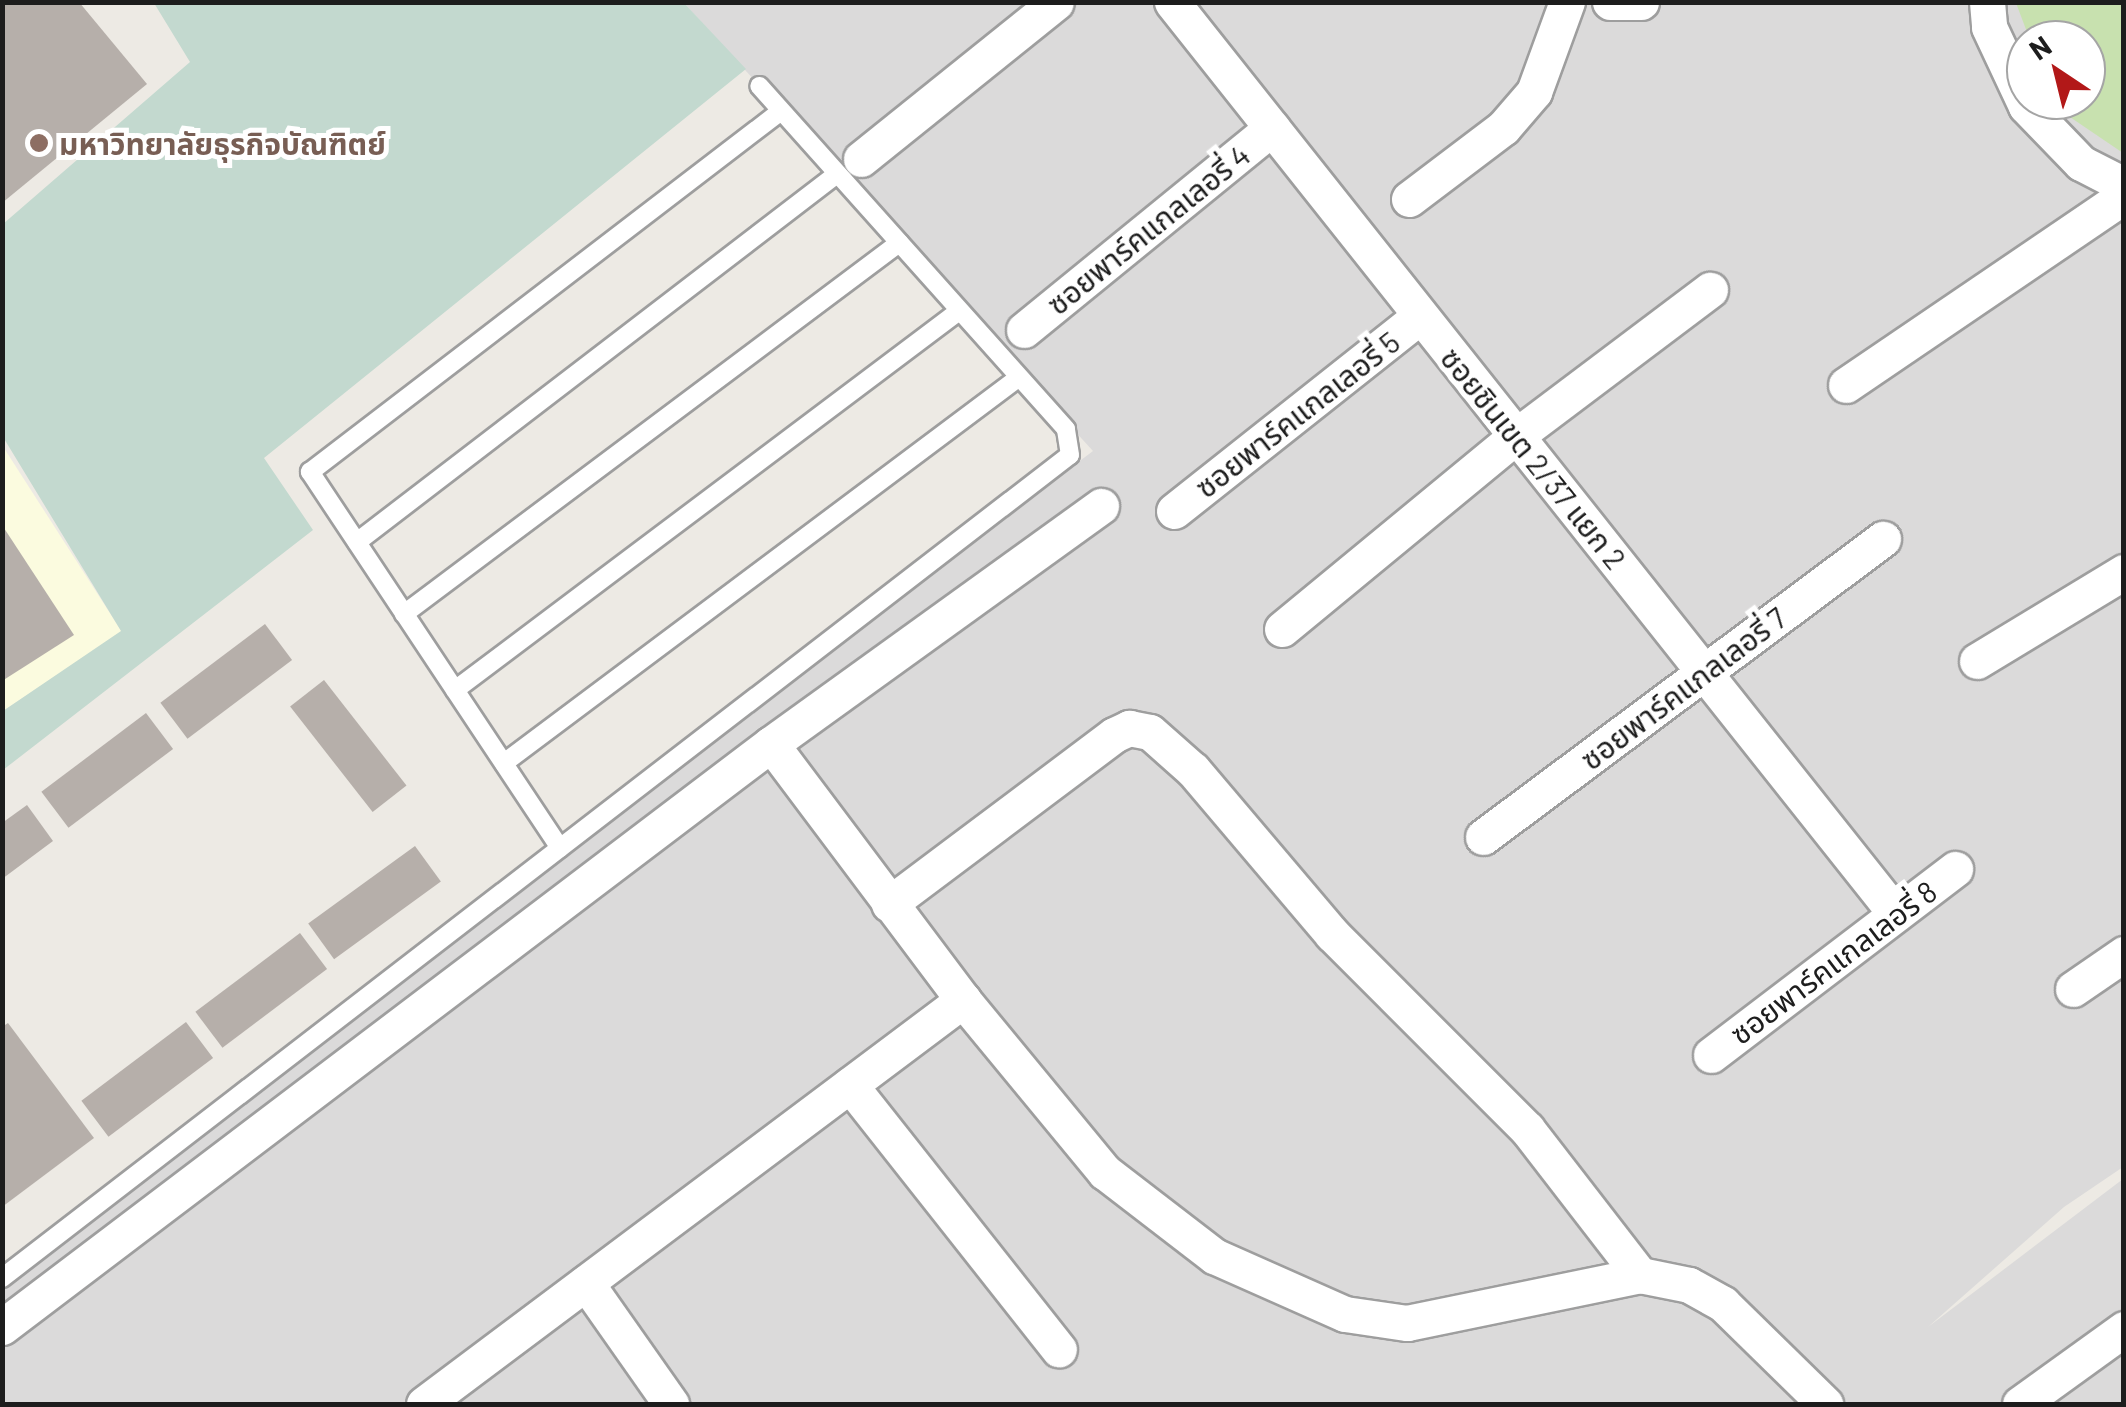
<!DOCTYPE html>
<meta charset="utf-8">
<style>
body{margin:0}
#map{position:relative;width:2126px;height:1407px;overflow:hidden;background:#edeae4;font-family:Barlow,"Noto Sans Thai",sans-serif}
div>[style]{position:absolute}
.residential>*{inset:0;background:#dbdada}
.education>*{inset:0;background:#fbfbdf}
.grass>*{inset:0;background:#c8e1af}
.wetland>*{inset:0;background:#c3d9cf}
.building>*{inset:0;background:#b6afaa;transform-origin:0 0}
.roads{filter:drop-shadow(2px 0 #9e9e9e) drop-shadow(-2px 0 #9e9e9e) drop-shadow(0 2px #9e9e9e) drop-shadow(0 -2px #9e9e9e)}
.service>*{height:18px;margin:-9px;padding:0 9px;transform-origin:9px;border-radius:9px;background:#fff}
.minor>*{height:35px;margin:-17.5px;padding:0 17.5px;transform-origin:17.5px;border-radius:17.5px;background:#fff}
.dots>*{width:28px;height:28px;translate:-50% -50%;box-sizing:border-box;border:5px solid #fff;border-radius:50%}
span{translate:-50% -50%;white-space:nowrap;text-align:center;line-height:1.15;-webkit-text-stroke:10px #fff;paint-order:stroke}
.education-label{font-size:30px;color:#785e54;font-weight:700}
.left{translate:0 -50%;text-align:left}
.street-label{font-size:30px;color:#1d1d1d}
.frame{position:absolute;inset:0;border:5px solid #1d1d1d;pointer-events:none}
.north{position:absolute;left:2006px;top:20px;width:100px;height:100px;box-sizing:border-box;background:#fff;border:2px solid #a5a5a5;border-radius:50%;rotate:325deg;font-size:28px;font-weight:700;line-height:40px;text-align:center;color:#1d1d1d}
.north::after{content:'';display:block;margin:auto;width:35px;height:45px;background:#b21818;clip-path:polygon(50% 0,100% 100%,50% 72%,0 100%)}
</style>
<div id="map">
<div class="residential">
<div style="clip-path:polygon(evenodd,684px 3px,2123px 3px,2123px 1167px,2064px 1207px,1928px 1327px,2123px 1179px,2123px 1404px,3px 1404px,3px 1275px,1093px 451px,684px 3px,2026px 40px,2086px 40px,2086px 100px,2026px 100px,2026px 40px)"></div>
</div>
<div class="education">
<div style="clip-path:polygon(2px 445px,122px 632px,3px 711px,2px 711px)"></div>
</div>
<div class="grass">
<div style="clip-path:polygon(2016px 3px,2123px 3px,2123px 153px,2067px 115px,2059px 100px,2086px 100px,2086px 40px,2030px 40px)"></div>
</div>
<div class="wetland">
<div style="clip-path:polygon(154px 3px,684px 3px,746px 69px,264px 458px,313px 530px,3px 770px,3px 711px,121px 631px,3px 437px,3px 224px,190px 62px)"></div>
</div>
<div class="building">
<div style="clip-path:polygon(2px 2px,79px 2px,147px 84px,2px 203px)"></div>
<div style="clip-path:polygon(2px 525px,74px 635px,2px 681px)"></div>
<div style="left:265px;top:624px;width:45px;height:131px;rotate:53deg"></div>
<div style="left:324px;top:680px;width:134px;height:43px;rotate:52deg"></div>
<div style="left:146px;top:713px;width:45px;height:131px;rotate:53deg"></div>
<div style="clip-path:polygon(27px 805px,53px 841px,2px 879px,2px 823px)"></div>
<div style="left:415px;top:846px;width:44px;height:132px;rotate:54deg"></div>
<div style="left:300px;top:933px;width:45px;height:131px;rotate:53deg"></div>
<div style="left:186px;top:1022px;width:45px;height:131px;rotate:53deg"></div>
<div style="clip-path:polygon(8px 1023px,94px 1138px,2px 1207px,2px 1027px)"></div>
</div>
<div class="roads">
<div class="service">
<div style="left:357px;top:542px;width:605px;rotate:-37.48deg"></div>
<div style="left:404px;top:614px;width:619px;rotate:-36.85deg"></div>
<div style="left:455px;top:690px;width:631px;rotate:-36.94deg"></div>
<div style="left:504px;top:763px;width:642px;rotate:-36.83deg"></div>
<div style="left:560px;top:848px;width:452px;rotate:-123.6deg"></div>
<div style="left:310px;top:472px;width:593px;rotate:-37.47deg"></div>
<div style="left:2px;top:1278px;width:1348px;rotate:-37.62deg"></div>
<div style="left:1070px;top:455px;width:26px;rotate:-99deg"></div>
<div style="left:1066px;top:429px;width:460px;rotate:-131.8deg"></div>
</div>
<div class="minor">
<div style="left:1172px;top:2px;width:1164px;rotate:51.56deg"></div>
<div style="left:1610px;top:2px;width:31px"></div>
<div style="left:1987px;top:2px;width:25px;rotate:85deg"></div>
<div style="left:1989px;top:27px;width:87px;rotate:64.9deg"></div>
<div style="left:2026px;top:106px;width:79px;rotate:46deg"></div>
<div style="left:2081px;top:163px;width:48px;rotate:27.1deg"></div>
<div style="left:861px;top:159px;width:250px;rotate:-38.8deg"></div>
<div style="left:1409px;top:199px;width:118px;rotate:-37.1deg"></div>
<div style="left:1503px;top:128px;width:48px;rotate:-49.3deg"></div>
<div style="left:1534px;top:92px;width:96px;rotate:-69.9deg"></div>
<div style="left:1024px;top:330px;width:320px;rotate:-39.2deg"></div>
<div style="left:1846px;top:385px;width:336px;rotate:-34.2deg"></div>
<div style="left:1174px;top:511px;width:314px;rotate:-38.4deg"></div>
<div style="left:1282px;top:629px;width:303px;rotate:-39.5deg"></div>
<div style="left:1516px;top:436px;width:243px;rotate:-37deg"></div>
<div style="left:1977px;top:661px;width:172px;rotate:-31.2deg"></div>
<div style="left:771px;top:744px;width:320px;rotate:53.1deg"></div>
<div style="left:963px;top:1000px;width:223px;rotate:50.5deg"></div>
<div style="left:1105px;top:1172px;width:138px;rotate:37.6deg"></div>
<div style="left:1214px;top:1256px;width:143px;rotate:23.9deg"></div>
<div style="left:1345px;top:1314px;width:63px;rotate:8.3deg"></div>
<div style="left:1407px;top:1323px;width:238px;rotate:-11.6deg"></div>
<div style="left:1640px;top:1275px;width:50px;rotate:11.5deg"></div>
<div style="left:1689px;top:1285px;width:39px;rotate:29deg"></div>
<div style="left:1723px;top:1304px;width:143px;rotate:44.4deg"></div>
<div style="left:1483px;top:837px;width:499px;rotate:-36.7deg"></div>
<div style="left:889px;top:904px;width:281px;rotate:-36.9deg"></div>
<div style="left:1114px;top:735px;width:17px;rotate:-25deg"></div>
<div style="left:1129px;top:728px;width:21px;rotate:11deg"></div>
<div style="left:1150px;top:732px;width:57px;rotate:41.5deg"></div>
<div style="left:1193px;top:770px;width:215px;rotate:49.7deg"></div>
<div style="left:1332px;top:934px;width:276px;rotate:45deg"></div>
<div style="left:1527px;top:1129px;width:185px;rotate:52.3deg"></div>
<div style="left:2073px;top:989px;width:62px;rotate:-34.5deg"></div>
<div style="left:1711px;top:1055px;width:307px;rotate:-37.3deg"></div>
<div style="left:850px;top:1085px;width:337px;rotate:51.7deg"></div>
<div style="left:586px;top:1283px;width:148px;rotate:54.9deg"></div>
<div style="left:2px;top:1327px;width:965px;rotate:-37.17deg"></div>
<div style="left:771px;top:744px;width:407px;rotate:-35.8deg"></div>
<div style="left:424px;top:1404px;width:674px;rotate:-36.85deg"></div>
<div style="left:2020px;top:1404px;width:128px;rotate:-35.8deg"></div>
</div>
</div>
<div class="dots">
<div style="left:39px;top:143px;background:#8d6e63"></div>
</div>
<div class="education-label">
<span class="left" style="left:59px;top:143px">มหาวิทยาลัยธุรกิจบัณฑิตย์</span>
</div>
<div class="street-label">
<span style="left:1148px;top:229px;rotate:-39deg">ซอยพาร์คแกลเลอรี่ 4</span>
<span style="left:1297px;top:414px;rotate:-38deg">ซอยพาร์คแกลเลอรี่ 5</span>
<span style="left:1534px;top:458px;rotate:51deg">ซอยชินเขต 2/37 แยก 2</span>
<span style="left:1683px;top:688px;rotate:-37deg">ซอยพาร์คแกลเลอรี่ 7</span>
<span style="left:1833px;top:962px;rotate:-37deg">ซอยพาร์คแกลเลอรี่ 8</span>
</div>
<div class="frame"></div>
<div class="north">N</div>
</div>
